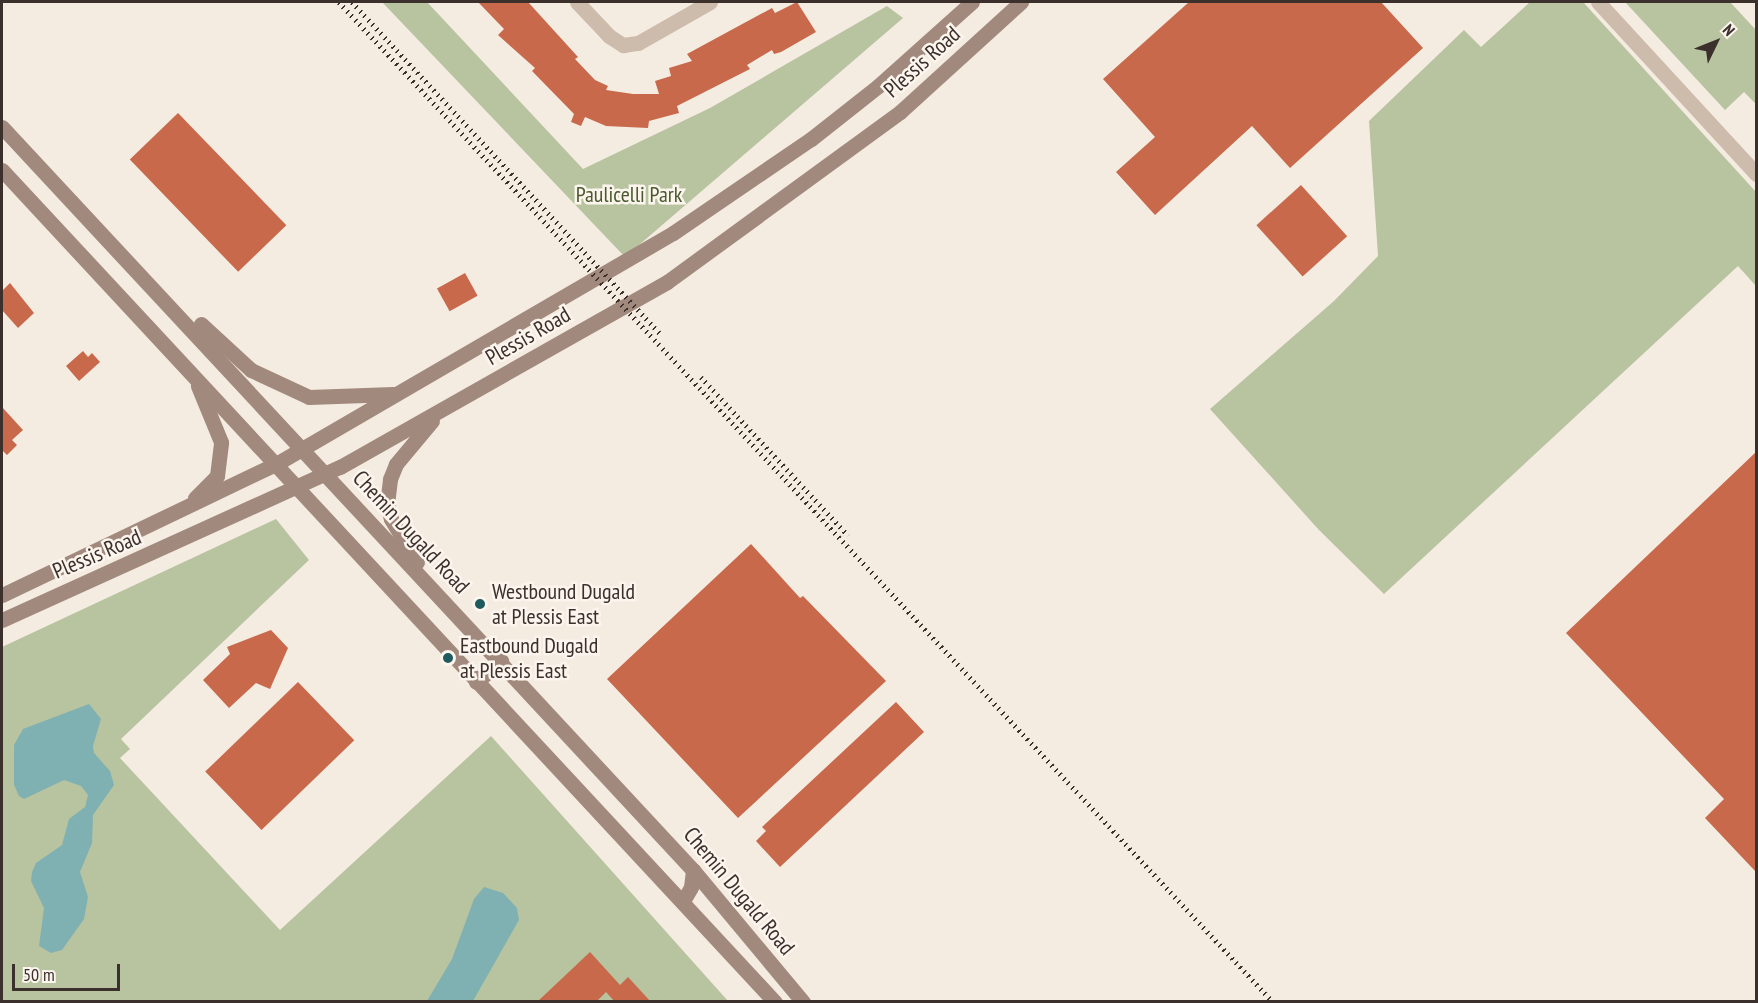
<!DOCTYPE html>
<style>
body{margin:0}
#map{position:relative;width:1758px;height:1003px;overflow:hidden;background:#f4ebe1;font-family:"PT Sans Narrow",sans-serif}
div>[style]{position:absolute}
.green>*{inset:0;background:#b8c4a0}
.water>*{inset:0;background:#7fb0b2}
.building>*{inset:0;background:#c8694b;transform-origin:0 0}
.street>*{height:15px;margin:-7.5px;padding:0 7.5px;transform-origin:7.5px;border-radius:7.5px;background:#cdbbac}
.secondary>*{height:15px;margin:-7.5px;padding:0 7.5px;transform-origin:7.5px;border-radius:7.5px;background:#a18a7d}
.rail>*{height:4.5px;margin-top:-2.25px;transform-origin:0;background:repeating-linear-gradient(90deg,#3b302b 0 1.5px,transparent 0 6px)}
.dots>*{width:16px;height:16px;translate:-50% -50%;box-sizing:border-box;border:3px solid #fbf5ee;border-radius:50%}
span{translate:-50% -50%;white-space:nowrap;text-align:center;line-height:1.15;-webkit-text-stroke:5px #fbf5ee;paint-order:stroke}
.street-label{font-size:22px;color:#3b302b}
.park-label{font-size:22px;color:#4a5a2e}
.poi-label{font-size:22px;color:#3b302b}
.left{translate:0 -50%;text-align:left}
.frame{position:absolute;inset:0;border:3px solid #3b302b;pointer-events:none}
.north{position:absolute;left:1686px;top:12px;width:60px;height:60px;-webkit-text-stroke:4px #fbf5ee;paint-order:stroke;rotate:47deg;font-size:16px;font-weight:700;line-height:24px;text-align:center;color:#3b302b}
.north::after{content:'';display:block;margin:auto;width:21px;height:27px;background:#3b302b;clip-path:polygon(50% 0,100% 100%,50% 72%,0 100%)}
.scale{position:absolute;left:12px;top:964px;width:108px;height:27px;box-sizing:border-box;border:3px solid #3b302b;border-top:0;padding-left:8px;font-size:18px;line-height:21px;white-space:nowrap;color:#3b302b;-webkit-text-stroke:4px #fbf5ee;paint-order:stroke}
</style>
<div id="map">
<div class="green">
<div style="clip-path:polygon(382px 2px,427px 2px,583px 169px,710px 108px,887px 6px,903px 18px,625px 257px)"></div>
<div style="clip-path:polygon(1530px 2px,1583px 2px,1756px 192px,1756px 286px,1738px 266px,1384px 594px,1319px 530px,1210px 409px,1334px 301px,1378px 256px,1369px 121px,1464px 30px,1481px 47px)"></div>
<div style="clip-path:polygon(1625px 2px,1730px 2px,1756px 30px,1756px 104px,1744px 92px,1725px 110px)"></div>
<div style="clip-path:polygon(276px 519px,309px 560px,121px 739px,130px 749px,120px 758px,280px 930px,491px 736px,728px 1001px,2px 1001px,2px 647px)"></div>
</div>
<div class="water">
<div style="clip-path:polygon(89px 704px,101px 719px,93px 746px,94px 753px,110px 771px,114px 785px,93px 815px,92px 843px,80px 872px,88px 897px,84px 919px,62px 950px,51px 953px,39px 946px,44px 908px,31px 881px,32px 872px,36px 863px,62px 845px,69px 819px,85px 807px,88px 795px,81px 786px,64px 780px,24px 799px,19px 796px,14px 785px,14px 745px,23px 729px)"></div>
<div style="clip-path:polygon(484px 887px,503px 893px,517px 908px,519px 920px,473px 1001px,427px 1001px,452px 959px,474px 899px)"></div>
</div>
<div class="building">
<div style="clip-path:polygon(478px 2px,528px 2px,578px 57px,575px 59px,595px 80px,608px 86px,606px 90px,633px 94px,659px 94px,655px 81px,671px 76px,669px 68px,692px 61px,687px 54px,772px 8px,775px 13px,797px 2px,816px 32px,781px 52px,774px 54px,772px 50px,747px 65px,750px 69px,677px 106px,679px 113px,649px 121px,648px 128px,606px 126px,585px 117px,581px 126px,571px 122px,574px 114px,532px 71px,535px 68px,498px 35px,504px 29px)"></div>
<div style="clip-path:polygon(1189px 2px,1381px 2px,1423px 48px,1290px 168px,1252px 126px,1155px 215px,1116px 172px,1155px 137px,1103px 79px)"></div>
<div style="left:178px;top:113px;width:156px;height:67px;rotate:46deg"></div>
<div style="left:1301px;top:185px;width:69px;height:60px;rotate:48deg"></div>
<div style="left:465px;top:273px;width:26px;height:32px;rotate:61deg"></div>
<div style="clip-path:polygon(10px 283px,34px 313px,18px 328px,2px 310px,2px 291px)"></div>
<div style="clip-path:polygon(83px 351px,88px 357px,92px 353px,100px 362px,79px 381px,66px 366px)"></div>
<div style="clip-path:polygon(2px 407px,23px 430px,12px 440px,17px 445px,7px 455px,2px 450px)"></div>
<div style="clip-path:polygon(1756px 452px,1756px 872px,1705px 818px,1724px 799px,1566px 633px)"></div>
<div style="clip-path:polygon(751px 544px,800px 598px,803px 596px,886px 681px,738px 818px,607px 679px)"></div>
<div style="clip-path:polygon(271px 630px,288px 648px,270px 689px,256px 683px,229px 708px,203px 680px,230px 654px,227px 647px)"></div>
<div style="left:298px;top:682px;width:81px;height:129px;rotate:46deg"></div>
<div style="clip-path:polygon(896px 702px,924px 732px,780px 867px,756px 841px,766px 831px,762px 827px)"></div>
<div style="clip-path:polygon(590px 952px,620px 985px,628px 977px,651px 1002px,615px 1002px,606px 992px,596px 1002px,537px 1002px)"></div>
</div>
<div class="street">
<div style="left:577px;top:2px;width:47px;rotate:46.7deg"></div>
<div style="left:609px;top:36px;width:17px;rotate:33deg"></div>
<div style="left:623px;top:45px;width:15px;rotate:-8deg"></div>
<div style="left:638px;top:43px;width:83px;rotate:-29.7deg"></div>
<div style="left:1598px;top:2px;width:234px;rotate:47.4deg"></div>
</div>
<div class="secondary">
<div style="left:2px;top:127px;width:1015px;rotate:47.08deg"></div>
<div style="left:693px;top:870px;width:172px;rotate:50.2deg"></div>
<div style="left:2px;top:170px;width:1136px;rotate:47.11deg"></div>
<div style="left:201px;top:324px;width:68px;rotate:42.6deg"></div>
<div style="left:251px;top:370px;width:64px;rotate:25deg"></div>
<div style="left:309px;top:397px;width:84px;rotate:-2deg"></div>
<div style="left:195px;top:498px;width:31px;rotate:-45deg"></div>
<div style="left:217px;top:476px;width:34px;rotate:-83deg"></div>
<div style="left:221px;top:442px;width:61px;rotate:-112.3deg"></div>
<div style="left:417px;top:562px;width:50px;rotate:-121.2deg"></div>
<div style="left:391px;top:519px;width:16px;rotate:-105deg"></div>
<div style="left:387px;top:504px;width:25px;rotate:-83deg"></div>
<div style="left:390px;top:479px;width:16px;rotate:-68deg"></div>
<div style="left:396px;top:464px;width:56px;rotate:-50.1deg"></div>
<div style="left:2px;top:595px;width:304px;rotate:-25.6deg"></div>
<div style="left:276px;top:464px;width:459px;rotate:-30.2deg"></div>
<div style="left:673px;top:233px;width:167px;rotate:-34.3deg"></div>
<div style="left:811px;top:139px;width:85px;rotate:-38.3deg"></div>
<div style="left:878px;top:86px;width:126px;rotate:-41.8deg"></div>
<div style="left:2px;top:620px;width:371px;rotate:-24.4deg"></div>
<div style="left:340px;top:467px;width:376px;rotate:-29.5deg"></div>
<div style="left:667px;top:282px;width:288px;rotate:-36.1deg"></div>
<div style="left:900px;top:112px;width:164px;rotate:-42.3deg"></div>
<div style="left:476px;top:682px;width:33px;rotate:-40deg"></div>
<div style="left:683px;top:901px;width:16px;rotate:-60deg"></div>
<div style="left:691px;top:887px;width:17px;rotate:-83deg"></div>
</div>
<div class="rail">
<div style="left:339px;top:2px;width:1368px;rotate:46.95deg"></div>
<div style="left:352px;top:2px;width:452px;rotate:47.1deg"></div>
<div style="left:701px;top:377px;width:216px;rotate:47.1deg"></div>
</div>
<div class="dots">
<div style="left:480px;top:604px;background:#1f5a5e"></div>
<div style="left:448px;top:658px;background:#1f5a5e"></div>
</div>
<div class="street-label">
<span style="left:922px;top:62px;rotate:-42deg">Plessis Road</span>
<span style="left:528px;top:336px;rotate:-30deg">Plessis Road</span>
<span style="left:411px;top:532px;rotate:47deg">Chemin Dugald Road</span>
<span style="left:97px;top:554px;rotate:-23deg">Plessis Road</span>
<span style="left:739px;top:891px;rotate:50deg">Chemin Dugald Road</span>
</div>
<div class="park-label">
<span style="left:629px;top:195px">Paulicelli Park</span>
</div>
<div class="poi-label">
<span class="left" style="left:492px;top:604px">Westbound Dugald<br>at Plessis East</span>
<span class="left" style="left:460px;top:658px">Eastbound Dugald<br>at Plessis East</span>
</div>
<div class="frame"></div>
<div class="north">N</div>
<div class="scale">50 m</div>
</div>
